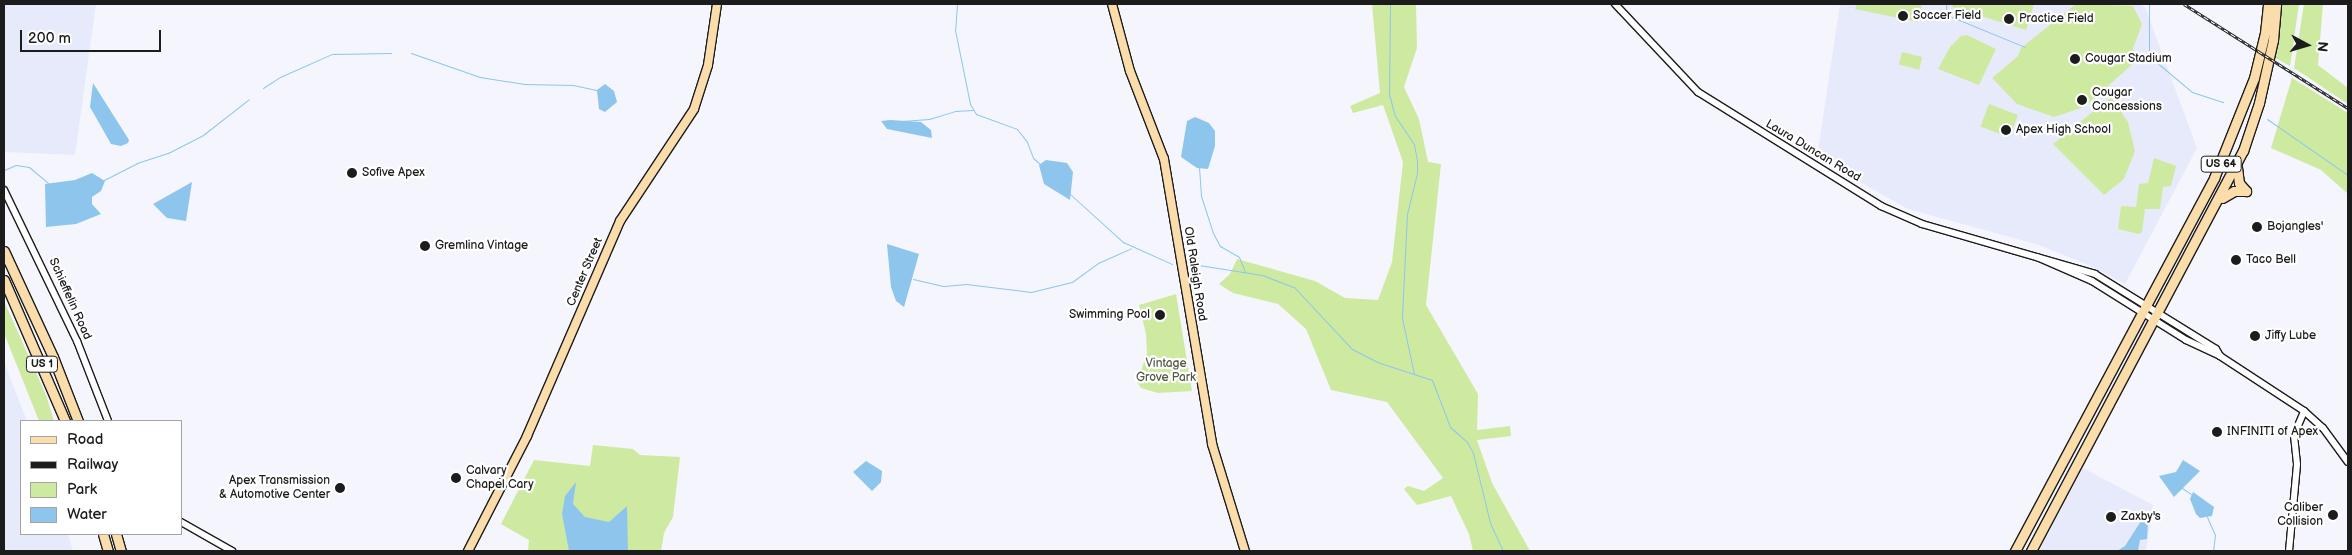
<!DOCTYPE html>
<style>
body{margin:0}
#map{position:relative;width:2352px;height:555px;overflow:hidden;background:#f4f5fd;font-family:"Balsamiq Sans",sans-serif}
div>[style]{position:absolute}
.built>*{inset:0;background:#e7eafb}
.green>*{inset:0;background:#ceeaa1;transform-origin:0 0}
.water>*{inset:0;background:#8ec5ed}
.stream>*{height:1px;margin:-0.5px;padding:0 0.5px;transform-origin:0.5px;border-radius:0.5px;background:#8ec5ed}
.roads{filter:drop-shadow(1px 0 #1c1c1c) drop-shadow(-1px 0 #1c1c1c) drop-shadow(0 1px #1c1c1c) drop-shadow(0 -1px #1c1c1c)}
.minor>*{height:6px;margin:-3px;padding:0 3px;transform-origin:3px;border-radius:3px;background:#fff}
.major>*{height:8px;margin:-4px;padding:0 4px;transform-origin:4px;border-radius:4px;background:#fbddab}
.highway>*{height:9px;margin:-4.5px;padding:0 4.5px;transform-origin:4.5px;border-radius:4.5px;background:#fbddab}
.rail>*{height:3px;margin-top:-1.5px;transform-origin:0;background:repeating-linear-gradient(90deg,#fff 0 4px,#1c1c1c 0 8px);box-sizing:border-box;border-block:1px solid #1c1c1c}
.dots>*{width:14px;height:14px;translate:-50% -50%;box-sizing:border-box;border:2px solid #fff;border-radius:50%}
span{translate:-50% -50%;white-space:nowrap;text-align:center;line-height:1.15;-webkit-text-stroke:4.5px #fff;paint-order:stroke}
.shield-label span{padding:1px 4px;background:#fff;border:1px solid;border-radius:4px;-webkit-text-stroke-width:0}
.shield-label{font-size:11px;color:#1c1c1c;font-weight:700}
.poi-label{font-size:12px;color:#1c1c1c}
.left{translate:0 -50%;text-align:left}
.right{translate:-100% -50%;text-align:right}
.street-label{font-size:12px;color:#1c1c1c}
.park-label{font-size:12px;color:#515a44}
.frame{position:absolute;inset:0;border:5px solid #1c1c1c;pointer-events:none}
.legend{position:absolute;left:20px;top:420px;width:162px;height:115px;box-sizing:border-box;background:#fff;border:1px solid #a4a4a4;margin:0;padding:6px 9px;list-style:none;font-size:15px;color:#1c1c1c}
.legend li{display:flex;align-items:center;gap:10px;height:25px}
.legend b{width:25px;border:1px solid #a4a4a4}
.north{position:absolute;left:2282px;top:20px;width:50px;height:50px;-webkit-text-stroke:4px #fff;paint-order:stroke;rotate:96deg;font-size:14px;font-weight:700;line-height:20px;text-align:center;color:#1c1c1c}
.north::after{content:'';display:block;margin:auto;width:18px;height:22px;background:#1c1c1c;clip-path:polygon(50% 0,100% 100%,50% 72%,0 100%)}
.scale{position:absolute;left:20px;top:30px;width:141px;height:22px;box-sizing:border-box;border:2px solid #1c1c1c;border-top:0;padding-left:6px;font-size:15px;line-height:18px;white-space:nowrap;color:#1c1c1c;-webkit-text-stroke:4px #fff;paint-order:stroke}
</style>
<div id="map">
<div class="built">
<div style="clip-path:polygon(4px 4px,96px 4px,75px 155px,4px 152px)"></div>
<div style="clip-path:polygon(1840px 4px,2139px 4px,2145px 7px,2197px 148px,2125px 284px,2089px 265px,2036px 244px,1908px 209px,1817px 158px)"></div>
<div style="clip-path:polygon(4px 362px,27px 421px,21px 421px,21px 534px,68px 534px,73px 551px,4px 551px)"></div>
<div style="clip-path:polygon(2083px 468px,2153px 505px,2146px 551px,2039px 551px)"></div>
</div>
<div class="green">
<div style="clip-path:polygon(1372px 4px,1416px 4px,1417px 48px,1404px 87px,1419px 119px,1428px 162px,1441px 164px,1426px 305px,1478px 394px,1477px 430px,1510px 426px,1511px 436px,1477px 440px,1492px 483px,1530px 551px,1473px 551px,1469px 534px,1451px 496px,1417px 505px,1404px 489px,1408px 486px,1424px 491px,1443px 478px,1387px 402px,1331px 390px,1306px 329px,1278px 304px,1233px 293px,1219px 284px,1230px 274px,1237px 259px,1315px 281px,1345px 298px,1378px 300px,1392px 262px,1403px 162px,1383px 105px,1353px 113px,1350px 106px,1380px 93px)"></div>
<div style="clip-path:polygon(1857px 4px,1922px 4px,1918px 22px,1855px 9px)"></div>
<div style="clip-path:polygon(1953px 4px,2034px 4px,2026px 30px,1952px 7px)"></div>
<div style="clip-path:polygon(2076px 4px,2133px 6px,2142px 24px,2133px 49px,2135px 62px,2084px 107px,2054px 117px,2017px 104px,1992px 78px,2018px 56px,2021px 48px)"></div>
<div style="clip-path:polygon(2282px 4px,2299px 4px,2290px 66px,2274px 57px)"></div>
<div style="clip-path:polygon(2304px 4px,2323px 4px,2318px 65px,2348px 88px,2348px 104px,2294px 68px)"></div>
<div style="clip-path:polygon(1967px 35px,1996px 49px,1979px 85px,1938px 69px,1950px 47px,1961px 36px)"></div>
<div style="left:1902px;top:52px;width:21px;height:13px;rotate:14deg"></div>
<div style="clip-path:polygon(2292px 78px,2348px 113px,2348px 194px,2321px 170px,2271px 148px)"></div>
<div style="clip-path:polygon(2111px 97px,2128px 122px,2135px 151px,2124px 179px,2104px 195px,2053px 144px)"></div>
<div style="left:1989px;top:104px;width:31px;height:24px;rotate:21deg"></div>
<div style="clip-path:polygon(2154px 158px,2176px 166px,2171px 186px,2163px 187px,2160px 209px,2145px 209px,2142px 232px,2139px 234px,2118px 229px,2121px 206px,2136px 207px,2139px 184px,2148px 183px)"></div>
<div style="clip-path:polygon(1176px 294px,1192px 391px,1158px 393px,1141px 388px,1137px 382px,1147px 353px,1146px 334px,1139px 305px)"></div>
<div style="clip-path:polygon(4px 301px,46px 395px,54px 421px,39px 421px,4px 333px)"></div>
<div style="clip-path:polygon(593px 445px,633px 449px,640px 455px,680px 457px,673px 517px,664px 533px,661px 551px,528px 551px,529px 540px,501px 524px,534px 460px,590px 466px)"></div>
</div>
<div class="water">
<div style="clip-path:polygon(93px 83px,129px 140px,128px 143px,121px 146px,111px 144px,90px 107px)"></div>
<div style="clip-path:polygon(605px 84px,614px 91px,617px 102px,605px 112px,599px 109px,597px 90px)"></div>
<div style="clip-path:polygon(1195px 117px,1209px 123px,1215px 131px,1215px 146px,1208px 169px,1197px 168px,1181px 157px,1187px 121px)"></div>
<div style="clip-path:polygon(890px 120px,921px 122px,931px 130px,932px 138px,887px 129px,881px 121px)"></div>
<div style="clip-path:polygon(1046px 160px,1067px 163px,1073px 172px,1070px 200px,1044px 184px,1039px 165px)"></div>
<div style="clip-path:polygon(92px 173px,105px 181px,101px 191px,92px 197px,92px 204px,101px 214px,76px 224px,46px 227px,45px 184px,75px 180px)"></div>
<div style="clip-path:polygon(192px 182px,186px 221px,167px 218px,153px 204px)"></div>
<div style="clip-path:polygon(887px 244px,919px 254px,904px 307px,896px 301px,891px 287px)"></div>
<div style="clip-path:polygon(2183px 460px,2200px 471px,2174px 497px,2159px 476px,2176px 472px)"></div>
<div style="clip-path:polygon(866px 461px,882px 471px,881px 482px,872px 491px,853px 472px)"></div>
<div style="clip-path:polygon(576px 482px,573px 504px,585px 517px,609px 522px,627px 506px,628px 551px,569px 551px,562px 514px,565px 496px)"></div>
<div style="clip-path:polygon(2193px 492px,2214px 507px,2212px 516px,2200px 518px,2196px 514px,2190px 499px)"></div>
<div style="clip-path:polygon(2141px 521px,2148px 522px,2147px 539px,2140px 540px,2138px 551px,2117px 551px,2125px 546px)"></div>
</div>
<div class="stream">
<div style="left:957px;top:4px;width:26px;rotate:94deg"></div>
<div style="left:955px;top:30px;width:76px;rotate:78.5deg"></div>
<div style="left:970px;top:104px;width:12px;rotate:59deg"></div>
<div style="left:976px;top:114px;width:44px;rotate:20.1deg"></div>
<div style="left:1017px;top:129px;width:16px;rotate:52deg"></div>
<div style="left:1027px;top:142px;width:17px;rotate:69deg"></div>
<div style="left:1033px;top:158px;width:9px;rotate:41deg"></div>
<div style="left:1390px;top:4px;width:90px;rotate:90.6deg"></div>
<div style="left:1389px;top:94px;width:23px;rotate:75deg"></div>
<div style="left:1395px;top:116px;width:34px;rotate:56deg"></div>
<div style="left:1414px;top:144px;width:17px;rotate:80deg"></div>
<div style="left:1417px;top:161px;width:12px;rotate:90deg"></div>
<div style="left:1417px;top:173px;width:42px;rotate:103.7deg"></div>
<div style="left:1407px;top:214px;width:104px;rotate:92.8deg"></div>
<div style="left:1402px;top:318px;width:57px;rotate:77.9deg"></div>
<div style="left:1946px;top:4px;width:11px;rotate:85deg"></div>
<div style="left:1947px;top:15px;width:84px;rotate:22.3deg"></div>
<div style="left:2149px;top:4px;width:49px;rotate:90deg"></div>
<div style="left:2149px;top:53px;width:10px;rotate:53deg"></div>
<div style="left:2155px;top:61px;width:48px;rotate:40deg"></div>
<div style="left:2192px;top:92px;width:33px;rotate:18deg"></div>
<div style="left:411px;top:53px;width:73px;rotate:19.2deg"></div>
<div style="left:480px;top:77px;width:45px;rotate:9deg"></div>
<div style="left:524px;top:84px;width:49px;rotate:1.2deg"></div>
<div style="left:573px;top:85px;width:25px;rotate:12deg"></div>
<div style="left:2136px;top:60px;width:14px;rotate:-12deg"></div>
<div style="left:263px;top:88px;width:20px;rotate:-33deg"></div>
<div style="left:280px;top:77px;width:57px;rotate:-23.9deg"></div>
<div style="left:332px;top:54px;width:59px;rotate:-1deg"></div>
<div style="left:2267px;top:119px;width:98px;rotate:34.7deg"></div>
<div style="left:902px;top:121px;width:27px;rotate:-4deg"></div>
<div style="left:929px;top:119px;width:27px;rotate:-17deg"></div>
<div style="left:955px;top:111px;width:18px;rotate:-3deg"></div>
<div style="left:1199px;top:167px;width:29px;rotate:86deg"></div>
<div style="left:1201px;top:196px;width:39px;rotate:72deg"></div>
<div style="left:1213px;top:233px;width:15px;rotate:62deg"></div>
<div style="left:1220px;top:246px;width:22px;rotate:30deg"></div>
<div style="left:1239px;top:257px;width:16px;rotate:68deg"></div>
<div style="left:4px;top:170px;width:13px;rotate:-23deg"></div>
<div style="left:16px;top:165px;width:13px;rotate:9deg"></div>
<div style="left:29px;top:167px;width:25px;rotate:40deg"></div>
<div style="left:104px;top:180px;width:37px;rotate:-27deg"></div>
<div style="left:137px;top:163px;width:33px;rotate:-18deg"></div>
<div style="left:168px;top:153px;width:39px;rotate:-27deg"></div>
<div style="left:203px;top:135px;width:58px;rotate:-38deg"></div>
<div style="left:1070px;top:194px;width:72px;rotate:42.2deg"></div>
<div style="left:1123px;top:242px;width:54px;rotate:24.2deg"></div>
<div style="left:1192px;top:264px;width:71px;rotate:8.9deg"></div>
<div style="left:1262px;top:275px;width:34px;rotate:21deg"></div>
<div style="left:1294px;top:287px;width:85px;rotate:46.9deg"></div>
<div style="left:1352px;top:349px;width:28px;rotate:27deg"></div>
<div style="left:1377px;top:362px;width:58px;rotate:18.1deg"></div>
<div style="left:1432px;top:380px;width:50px;rotate:69deg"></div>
<div style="left:1450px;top:427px;width:23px;rotate:41deg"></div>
<div style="left:1467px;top:442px;width:13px;rotate:61deg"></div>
<div style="left:1473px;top:453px;width:72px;rotate:76.3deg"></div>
<div style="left:1490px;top:523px;width:31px;rotate:65deg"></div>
<div style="left:913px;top:279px;width:32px;rotate:13deg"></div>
<div style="left:944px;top:286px;width:22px;rotate:-5deg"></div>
<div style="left:966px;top:284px;width:65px;rotate:7deg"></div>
<div style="left:1031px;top:292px;width:42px;rotate:-13.7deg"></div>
<div style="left:1072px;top:282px;width:32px;rotate:-36deg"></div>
<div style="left:1098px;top:263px;width:36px;rotate:-24deg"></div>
<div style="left:2182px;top:488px;width:11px;rotate:34deg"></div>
<div style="left:2207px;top:517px;width:20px;rotate:66deg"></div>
<div style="left:2215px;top:535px;width:16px;rotate:97deg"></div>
</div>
<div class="roads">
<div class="minor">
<div style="left:1615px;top:4px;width:121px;rotate:46.7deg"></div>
<div style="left:1698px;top:92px;width:216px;rotate:31.9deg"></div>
<div style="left:1881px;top:206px;width:45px;rotate:23.7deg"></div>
<div style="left:1922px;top:224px;width:180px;rotate:16.1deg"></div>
<div style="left:2095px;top:274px;width:142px;rotate:31.8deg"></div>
<div style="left:2216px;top:349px;width:8px;rotate:60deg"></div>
<div style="left:4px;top:190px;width:168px;rotate:64.2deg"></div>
<div style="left:77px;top:341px;width:86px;rotate:68.8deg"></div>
<div style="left:2037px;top:257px;width:60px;rotate:23.6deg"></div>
<div style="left:2092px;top:281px;width:111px;rotate:32.1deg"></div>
<div style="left:2186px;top:340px;width:38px;rotate:25deg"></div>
<div style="left:2220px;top:356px;width:100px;rotate:33.2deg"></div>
<div style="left:2304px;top:411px;width:25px;rotate:42deg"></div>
<div style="left:2323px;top:428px;width:42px;rotate:53.7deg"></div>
<div style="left:181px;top:522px;width:59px;rotate:29.6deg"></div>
<div style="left:2289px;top:551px;width:87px;rotate:-84.7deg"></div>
<div style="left:2297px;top:464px;width:29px;rotate:-96deg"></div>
<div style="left:2294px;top:435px;width:26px;rotate:-67deg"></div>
</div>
<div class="major">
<div style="left:1112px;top:4px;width:69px;rotate:75deg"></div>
<div style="left:1130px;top:71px;width:94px;rotate:68.9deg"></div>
<div style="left:1164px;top:159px;width:289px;rotate:80.4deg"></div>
<div style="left:1212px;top:444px;width:112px;rotate:72.9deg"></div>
<div style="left:468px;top:551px;width:129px;rotate:-62.8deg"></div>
<div style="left:527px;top:436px;width:234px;rotate:-66.6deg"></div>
<div style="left:620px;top:221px;width:134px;rotate:-56.5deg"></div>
<div style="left:694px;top:109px;width:46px;rotate:-72.3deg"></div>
<div style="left:708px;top:65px;width:62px;rotate:-81.6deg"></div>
</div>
<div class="highway">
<div style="left:2237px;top:167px;width:16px;rotate:83deg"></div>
<div style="left:2239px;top:183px;width:11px;rotate:49deg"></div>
<div style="left:2222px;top:198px;width:14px;rotate:-30deg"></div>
<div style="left:2234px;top:191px;width:12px"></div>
<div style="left:4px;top:251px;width:117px;rotate:65.2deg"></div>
<div style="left:53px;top:357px;width:69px;rotate:68.7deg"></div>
<div style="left:4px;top:280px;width:154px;rotate:66.6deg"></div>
<div style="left:103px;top:534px;width:18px;rotate:74deg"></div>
<div style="left:116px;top:534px;width:18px;rotate:74deg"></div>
<div style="left:2015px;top:551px;width:423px;rotate:-61.9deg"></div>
<div style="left:2214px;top:178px;width:108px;rotate:-68.2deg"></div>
<div style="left:2254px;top:78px;width:46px;rotate:-76.3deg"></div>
<div style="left:2265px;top:33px;width:29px;rotate:-84deg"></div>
<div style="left:2031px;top:551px;width:453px;rotate:-62.1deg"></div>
<div style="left:2243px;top:151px;width:51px;rotate:-71.6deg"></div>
<div style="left:2259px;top:103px;width:65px;rotate:-77.5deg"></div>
<div style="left:2273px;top:40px;width:36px;rotate:-85deg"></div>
</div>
</div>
<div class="rail">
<div style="left:2184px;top:4px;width:194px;rotate:32.4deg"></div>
</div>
<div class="dots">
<div style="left:1903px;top:16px;background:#1c1c1c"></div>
<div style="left:2009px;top:19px;background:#1c1c1c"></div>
<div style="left:2075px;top:59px;background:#1c1c1c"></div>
<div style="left:2082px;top:100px;background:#1c1c1c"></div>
<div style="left:2006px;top:130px;background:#1c1c1c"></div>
<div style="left:352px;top:173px;background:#1c1c1c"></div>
<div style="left:2257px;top:227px;background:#1c1c1c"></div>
<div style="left:425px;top:246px;background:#1c1c1c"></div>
<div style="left:2236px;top:260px;background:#1c1c1c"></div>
<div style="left:1160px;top:315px;background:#1c1c1c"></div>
<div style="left:2255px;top:336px;background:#1c1c1c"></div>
<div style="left:2217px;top:432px;background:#1c1c1c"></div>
<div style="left:456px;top:478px;background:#1c1c1c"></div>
<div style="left:340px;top:488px;background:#1c1c1c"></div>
<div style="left:2333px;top:515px;background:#1c1c1c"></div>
<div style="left:2111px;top:517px;background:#1c1c1c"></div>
</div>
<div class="shield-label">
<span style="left:2221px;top:164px">US 64</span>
<span style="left:42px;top:364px">US 1</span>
</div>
<div class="poi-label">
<span class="left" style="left:1913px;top:16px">Soccer Field</span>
<span class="left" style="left:2019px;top:19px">Practice Field</span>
<span class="left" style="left:2085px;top:59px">Cougar Stadium</span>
<span class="left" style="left:2092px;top:100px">Cougar<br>Concessions</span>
<span class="left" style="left:2016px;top:130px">Apex High School</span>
<span class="left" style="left:362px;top:173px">Sofive Apex</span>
<span class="left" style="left:2267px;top:227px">Bojangles'</span>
<span class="left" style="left:435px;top:246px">Gremlina Vintage</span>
<span class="left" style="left:2246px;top:260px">Taco Bell</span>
<span class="right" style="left:1150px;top:315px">Swimming Pool</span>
<span class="left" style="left:2265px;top:336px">Jiffy Lube</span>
<span class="left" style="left:2227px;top:432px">INFINITI of Apex</span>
<span class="left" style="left:466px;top:478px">Calvary<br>Chapel Cary</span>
<span class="right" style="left:330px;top:488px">Apex Transmission<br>&amp; Automotive Center</span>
<span class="right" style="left:2323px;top:515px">Caliber<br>Collision</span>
<span class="left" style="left:2121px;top:517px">Zaxby's</span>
</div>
<div class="street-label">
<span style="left:1813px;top:151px;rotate:31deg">Laura Duncan Road</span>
<span style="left:585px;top:272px;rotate:-67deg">Center Street</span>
<span style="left:1195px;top:274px;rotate:81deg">Old Raleigh Road</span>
<span style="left:70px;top:299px;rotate:66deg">Schieffelin Road</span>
</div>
<div class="park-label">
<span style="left:1166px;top:371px">Vintage<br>Grove Park</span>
</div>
<div class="frame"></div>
<ul class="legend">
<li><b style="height:6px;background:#fbddab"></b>Road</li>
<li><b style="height:6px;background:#1c1c1c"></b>Railway</li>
<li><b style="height:14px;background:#ceeaa1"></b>Park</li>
<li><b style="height:14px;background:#8ec5ed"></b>Water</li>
</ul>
<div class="north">N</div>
<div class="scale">200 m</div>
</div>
